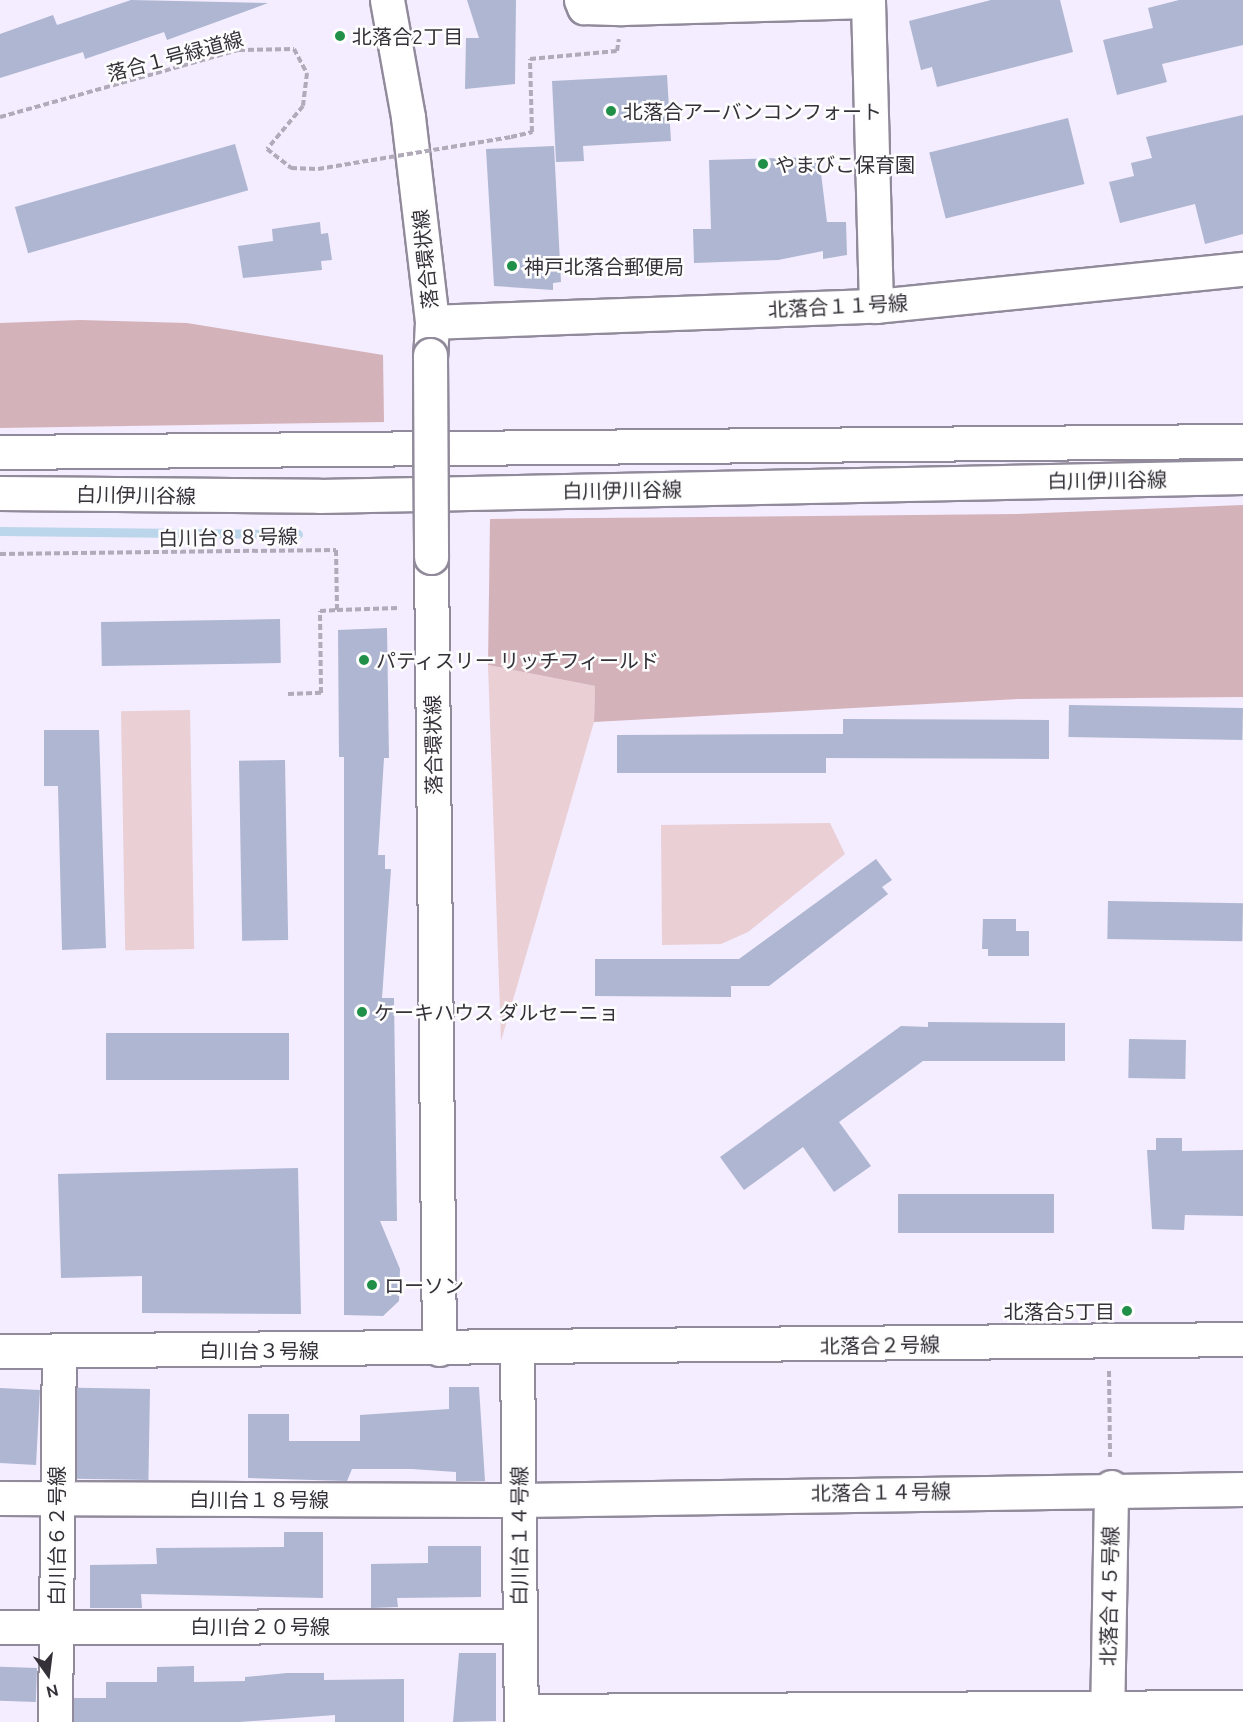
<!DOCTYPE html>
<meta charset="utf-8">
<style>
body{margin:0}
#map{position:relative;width:1243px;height:1722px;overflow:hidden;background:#f4ecff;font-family:Ubuntu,"Noto Sans JP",sans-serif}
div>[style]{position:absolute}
.green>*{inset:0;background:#eacfd4;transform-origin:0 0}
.forest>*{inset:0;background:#d4b2b9}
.stream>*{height:9px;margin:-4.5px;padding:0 4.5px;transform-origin:4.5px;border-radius:4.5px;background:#bbd5ea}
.building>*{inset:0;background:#aeb6d2;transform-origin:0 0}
.path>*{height:4px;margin-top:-2px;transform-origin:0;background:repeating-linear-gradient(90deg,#b1aab9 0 6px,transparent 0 9px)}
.roads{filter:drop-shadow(2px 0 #918a9b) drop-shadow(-2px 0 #918a9b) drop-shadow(0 2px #918a9b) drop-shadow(0 -2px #918a9b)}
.minor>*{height:33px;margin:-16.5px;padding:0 16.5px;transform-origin:16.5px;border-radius:16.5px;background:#fff}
.tertiary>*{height:33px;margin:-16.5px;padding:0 16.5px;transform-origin:16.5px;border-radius:16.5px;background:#fff}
.path-bridge>*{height:4px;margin-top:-2px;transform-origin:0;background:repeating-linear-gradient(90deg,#b1aab9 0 6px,transparent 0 9px)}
.bridges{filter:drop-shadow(2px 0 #918a9b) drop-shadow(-2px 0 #918a9b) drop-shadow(0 2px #918a9b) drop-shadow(0 -2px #918a9b)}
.tertiary-bridge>*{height:33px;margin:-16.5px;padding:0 16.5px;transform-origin:16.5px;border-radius:16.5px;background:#fff}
.dots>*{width:16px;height:16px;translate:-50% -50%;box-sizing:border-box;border:3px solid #fdfdfd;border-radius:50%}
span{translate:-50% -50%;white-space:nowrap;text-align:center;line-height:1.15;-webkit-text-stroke:5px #fdfdfd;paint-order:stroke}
.poi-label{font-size:20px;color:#343138}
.left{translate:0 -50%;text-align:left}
.right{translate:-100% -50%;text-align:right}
.street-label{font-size:20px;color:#343138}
.north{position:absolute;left:18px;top:1644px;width:60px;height:60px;-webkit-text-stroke:4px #fdfdfd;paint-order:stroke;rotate:166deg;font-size:16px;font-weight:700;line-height:24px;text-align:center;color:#343138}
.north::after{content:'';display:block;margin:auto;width:21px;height:27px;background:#343138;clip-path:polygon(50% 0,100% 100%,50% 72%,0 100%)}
</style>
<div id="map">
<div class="green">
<div style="clip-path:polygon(488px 665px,595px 686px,594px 722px,501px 1041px)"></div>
<div style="left:190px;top:710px;width:239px;height:69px;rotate:89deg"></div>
<div style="clip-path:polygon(830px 823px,845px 854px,748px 932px,721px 944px,662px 945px,661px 825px)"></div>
</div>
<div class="forest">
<div style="clip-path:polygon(80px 320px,187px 323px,383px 355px,384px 422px,0 428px,0 323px)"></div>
<div style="clip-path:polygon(1243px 505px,1243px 697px,1018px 699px,594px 722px,595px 686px,488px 665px,490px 519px,1018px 514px)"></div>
</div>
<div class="stream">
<div style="left:0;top:531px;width:298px;rotate:0.6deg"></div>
</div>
<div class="building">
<div style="clip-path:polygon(131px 0,268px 3px,167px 40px,164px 32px,85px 59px,83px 52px,0 78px,0 34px,53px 15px,57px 25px)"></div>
<div style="clip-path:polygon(467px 0,516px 0,515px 84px,465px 89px,466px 38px,479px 38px)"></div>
<div style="clip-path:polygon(991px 0,1060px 0,1073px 52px,937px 87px,932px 67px,921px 70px,909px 21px)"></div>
<div style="clip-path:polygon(1179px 0,1243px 0,1243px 45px,1162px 64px,1167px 82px,1117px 95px,1103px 40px,1153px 28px,1148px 8px)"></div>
<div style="clip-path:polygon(667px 75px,671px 141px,583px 146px,584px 161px,556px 162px,552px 81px)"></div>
<div style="clip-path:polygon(1243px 115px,1243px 234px,1205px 244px,1195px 204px,1120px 223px,1109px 182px,1134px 176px,1131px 163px,1152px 158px,1146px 137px)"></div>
<div style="left:1068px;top:118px;width:68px;height:143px;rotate:76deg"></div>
<div style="left:235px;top:144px;width:48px;height:229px;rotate:74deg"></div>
<div style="clip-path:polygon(554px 146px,561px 282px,553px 283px,553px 290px,494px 286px,486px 149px)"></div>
<div style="clip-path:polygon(819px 157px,827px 222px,846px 222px,847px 255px,823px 259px,823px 251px,778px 260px,694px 263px,693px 229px,711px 229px,709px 160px)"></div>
<div style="clip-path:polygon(320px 222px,321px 234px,328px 233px,332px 260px,321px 261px,322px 270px,243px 278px,238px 246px,273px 241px,272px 229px)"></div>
<div style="left:280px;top:619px;width:44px;height:179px;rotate:89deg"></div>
<div style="clip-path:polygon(387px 628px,389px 758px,384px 758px,378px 855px,385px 855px,385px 869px,391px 869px,382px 998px,394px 998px,397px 1221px,380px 1221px,400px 1269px,399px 1301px,383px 1316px,344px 1315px,344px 757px,339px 757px,338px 630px)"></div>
<div style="left:1069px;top:705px;width:174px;height:32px;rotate:1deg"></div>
<div style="clip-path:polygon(843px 719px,1049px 720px,1049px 759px,826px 758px,826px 773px,617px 773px,617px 735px,843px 734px)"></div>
<div style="clip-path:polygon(44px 730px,99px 730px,106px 948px,62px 950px,58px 786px,44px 786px)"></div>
<div style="left:285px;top:760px;width:180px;height:46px;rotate:89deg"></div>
<div style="clip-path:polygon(876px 859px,892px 880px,882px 887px,888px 894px,769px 986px,731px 986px,731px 997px,595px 996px,595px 959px,739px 959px)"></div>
<div style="left:1108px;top:901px;width:135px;height:38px;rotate:1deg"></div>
<div style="clip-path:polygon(983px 919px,1016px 919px,1016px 931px,1029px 931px,1029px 956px,988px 956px,988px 949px,982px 949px)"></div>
<div style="clip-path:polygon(928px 1022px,1065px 1023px,1065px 1061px,923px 1061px,839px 1122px,871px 1166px,834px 1192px,803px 1147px,744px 1190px,720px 1157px,901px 1026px,928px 1027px)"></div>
<div style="left:106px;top:1033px;width:183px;height:47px"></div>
<div style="left:1129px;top:1039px;width:57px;height:39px;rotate:1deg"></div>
<div style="clip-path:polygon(1156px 1138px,1182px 1138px,1182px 1151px,1243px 1150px,1243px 1216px,1185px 1215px,1184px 1230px,1152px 1229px,1147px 1150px,1156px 1150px)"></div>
<div style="clip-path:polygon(298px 1168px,301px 1314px,142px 1313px,142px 1276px,61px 1278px,58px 1174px)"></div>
<div style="left:1054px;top:1194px;width:39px;height:156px;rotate:90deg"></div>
<div style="clip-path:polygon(449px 1387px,479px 1387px,485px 1481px,456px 1481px,456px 1472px,412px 1469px,352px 1469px,347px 1481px,248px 1478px,248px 1414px,289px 1414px,289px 1441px,360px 1441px,360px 1415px,449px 1409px)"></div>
<div style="left:0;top:1388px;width:40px;height:75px;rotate:3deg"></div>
<div style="left:150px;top:1389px;width:91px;height:73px;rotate:91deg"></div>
<div style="clip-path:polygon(284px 1532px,323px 1532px,323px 1598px,141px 1594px,142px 1608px,90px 1608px,90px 1565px,157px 1564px,156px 1548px,284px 1547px)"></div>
<div style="clip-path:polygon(428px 1546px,481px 1546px,481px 1597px,397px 1598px,398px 1607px,371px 1608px,371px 1564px,428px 1563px)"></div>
<div style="clip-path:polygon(459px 1653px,496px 1653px,496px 1721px,453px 1722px)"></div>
<div style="clip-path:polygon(194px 1666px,194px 1682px,245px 1681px,245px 1677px,287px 1673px,324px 1673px,324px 1680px,404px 1679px,404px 1722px,335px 1722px,335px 1715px,239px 1722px,74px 1722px,74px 1698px,106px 1698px,106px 1682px,157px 1682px,157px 1667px)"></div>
<div style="left:37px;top:1668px;width:34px;height:37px;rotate:92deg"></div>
</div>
<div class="path">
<div style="left:0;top:117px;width:248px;rotate:-15.7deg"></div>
<div style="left:239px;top:50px;width:55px;rotate:-1deg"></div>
<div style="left:294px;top:49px;width:27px;rotate:62deg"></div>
<div style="left:307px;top:73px;width:33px;rotate:97deg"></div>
<div style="left:303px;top:106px;width:56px;rotate:129.9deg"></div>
<div style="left:267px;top:149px;width:31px;rotate:38deg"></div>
<div style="left:291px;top:168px;width:27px;rotate:2deg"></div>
<div style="left:511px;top:137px;width:22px;rotate:-13deg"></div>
<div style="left:532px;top:132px;width:73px;rotate:-91.6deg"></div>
<div style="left:530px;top:59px;width:87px;rotate:-5.3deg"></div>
<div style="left:617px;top:51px;width:12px;rotate:-81deg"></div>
<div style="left:0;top:554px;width:336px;rotate:-0.7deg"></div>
<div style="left:336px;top:550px;width:60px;rotate:89deg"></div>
<div style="left:337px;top:610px;width:61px;rotate:-1.9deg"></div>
<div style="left:288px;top:694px;width:33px;rotate:-2deg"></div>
<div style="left:321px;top:693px;width:82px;rotate:-90.7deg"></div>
<div style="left:320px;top:611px;width:17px;rotate:-3deg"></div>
<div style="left:1109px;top:1371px;width:86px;rotate:89.3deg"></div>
</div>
<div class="roads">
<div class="minor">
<div style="left:581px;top:0;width:8px;rotate:67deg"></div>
<div style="left:584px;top:7px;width:38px;rotate:2deg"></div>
<div style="left:622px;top:8px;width:246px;rotate:-1.6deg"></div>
<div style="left:868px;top:1px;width:305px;rotate:88.5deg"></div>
<div style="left:432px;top:322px;width:444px;rotate:-2.1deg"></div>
<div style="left:876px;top:306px;width:369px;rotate:-5.8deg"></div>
<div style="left:517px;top:1350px;width:372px;rotate:89.4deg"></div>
<div style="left:0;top:1498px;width:519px;rotate:0.22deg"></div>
<div style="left:519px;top:1500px;width:724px;rotate:-0.87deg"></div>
<div style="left:0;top:1627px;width:519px;rotate:-0.11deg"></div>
<div style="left:521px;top:1711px;width:722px;rotate:-0.32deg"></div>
<div style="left:55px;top:1722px;width:371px;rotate:-89.4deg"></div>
<div style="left:1107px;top:1722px;width:235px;rotate:-89deg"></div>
</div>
<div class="tertiary">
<div style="left:387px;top:0;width:119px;rotate:79.8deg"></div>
<div style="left:408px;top:117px;width:206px;rotate:83.3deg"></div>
<div style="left:432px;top:322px;width:33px;rotate:93deg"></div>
<div style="left:0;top:452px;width:1243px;rotate:-0.51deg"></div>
<div style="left:0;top:493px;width:319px;rotate:0.5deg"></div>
<div style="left:319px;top:496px;width:924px;rotate:-1.18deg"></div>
<div style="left:431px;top:557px;width:792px;rotate:89.42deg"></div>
<div style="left:0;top:1351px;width:1243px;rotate:-0.55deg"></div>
</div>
</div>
<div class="path-bridge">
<div style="left:318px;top:169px;width:196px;rotate:-9.4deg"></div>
</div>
<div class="bridges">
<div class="tertiary-bridge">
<div style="left:430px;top:355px;width:202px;rotate:89.7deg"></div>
</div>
</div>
<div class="dots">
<div style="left:340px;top:36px;background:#208f48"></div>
<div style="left:611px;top:111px;background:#208f48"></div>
<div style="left:763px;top:164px;background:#208f48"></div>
<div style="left:512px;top:266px;background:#208f48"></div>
<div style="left:364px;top:660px;background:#208f48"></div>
<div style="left:362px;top:1012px;background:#208f48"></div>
<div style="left:372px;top:1285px;background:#208f48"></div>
<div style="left:1127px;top:1311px;background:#208f48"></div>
</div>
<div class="poi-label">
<span class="left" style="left:352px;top:36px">北落合2丁目</span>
<span class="left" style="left:623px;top:111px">北落合アーバンコンフォート</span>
<span class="left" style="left:775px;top:164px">やまびこ保育園</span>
<span class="left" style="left:524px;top:266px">神戸北落合郵便局</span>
<span class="left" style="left:376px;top:660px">パティスリー リッチフィールド</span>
<span class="left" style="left:374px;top:1012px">ケーキハウス ダルセーニョ</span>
<span class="left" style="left:384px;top:1285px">ローソン</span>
<span class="right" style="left:1115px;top:1311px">北落合5丁目</span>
</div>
<div class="street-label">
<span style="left:175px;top:56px;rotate:-15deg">落合１号緑道線</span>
<span style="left:425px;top:259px;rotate:-96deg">落合環状線</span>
<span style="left:838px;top:306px;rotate:-3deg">北落合１１号線</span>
<span style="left:1107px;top:480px;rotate:-1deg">白川伊川谷線</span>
<span style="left:622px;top:490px;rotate:-1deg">白川伊川谷線</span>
<span style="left:136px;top:495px;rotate:1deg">白川伊川谷線</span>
<span style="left:228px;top:537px;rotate:-1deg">白川台８８号線</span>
<span style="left:433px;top:745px;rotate:-91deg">落合環状線</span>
<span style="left:880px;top:1345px;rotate:-1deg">北落合２号線</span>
<span style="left:259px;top:1350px">白川台３号線</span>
<span style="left:881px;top:1492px;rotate:-1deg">北落合１４号線</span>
<span style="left:259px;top:1499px">白川台１８号線</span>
<span style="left:56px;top:1536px;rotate:-90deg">白川台６２号線</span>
<span style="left:519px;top:1536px;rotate:-90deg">白川台１４号線</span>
<span style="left:1109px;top:1596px;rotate:-89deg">北落合４５号線</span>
<span style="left:260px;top:1626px">白川台２０号線</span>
</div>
<div class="north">N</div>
</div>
